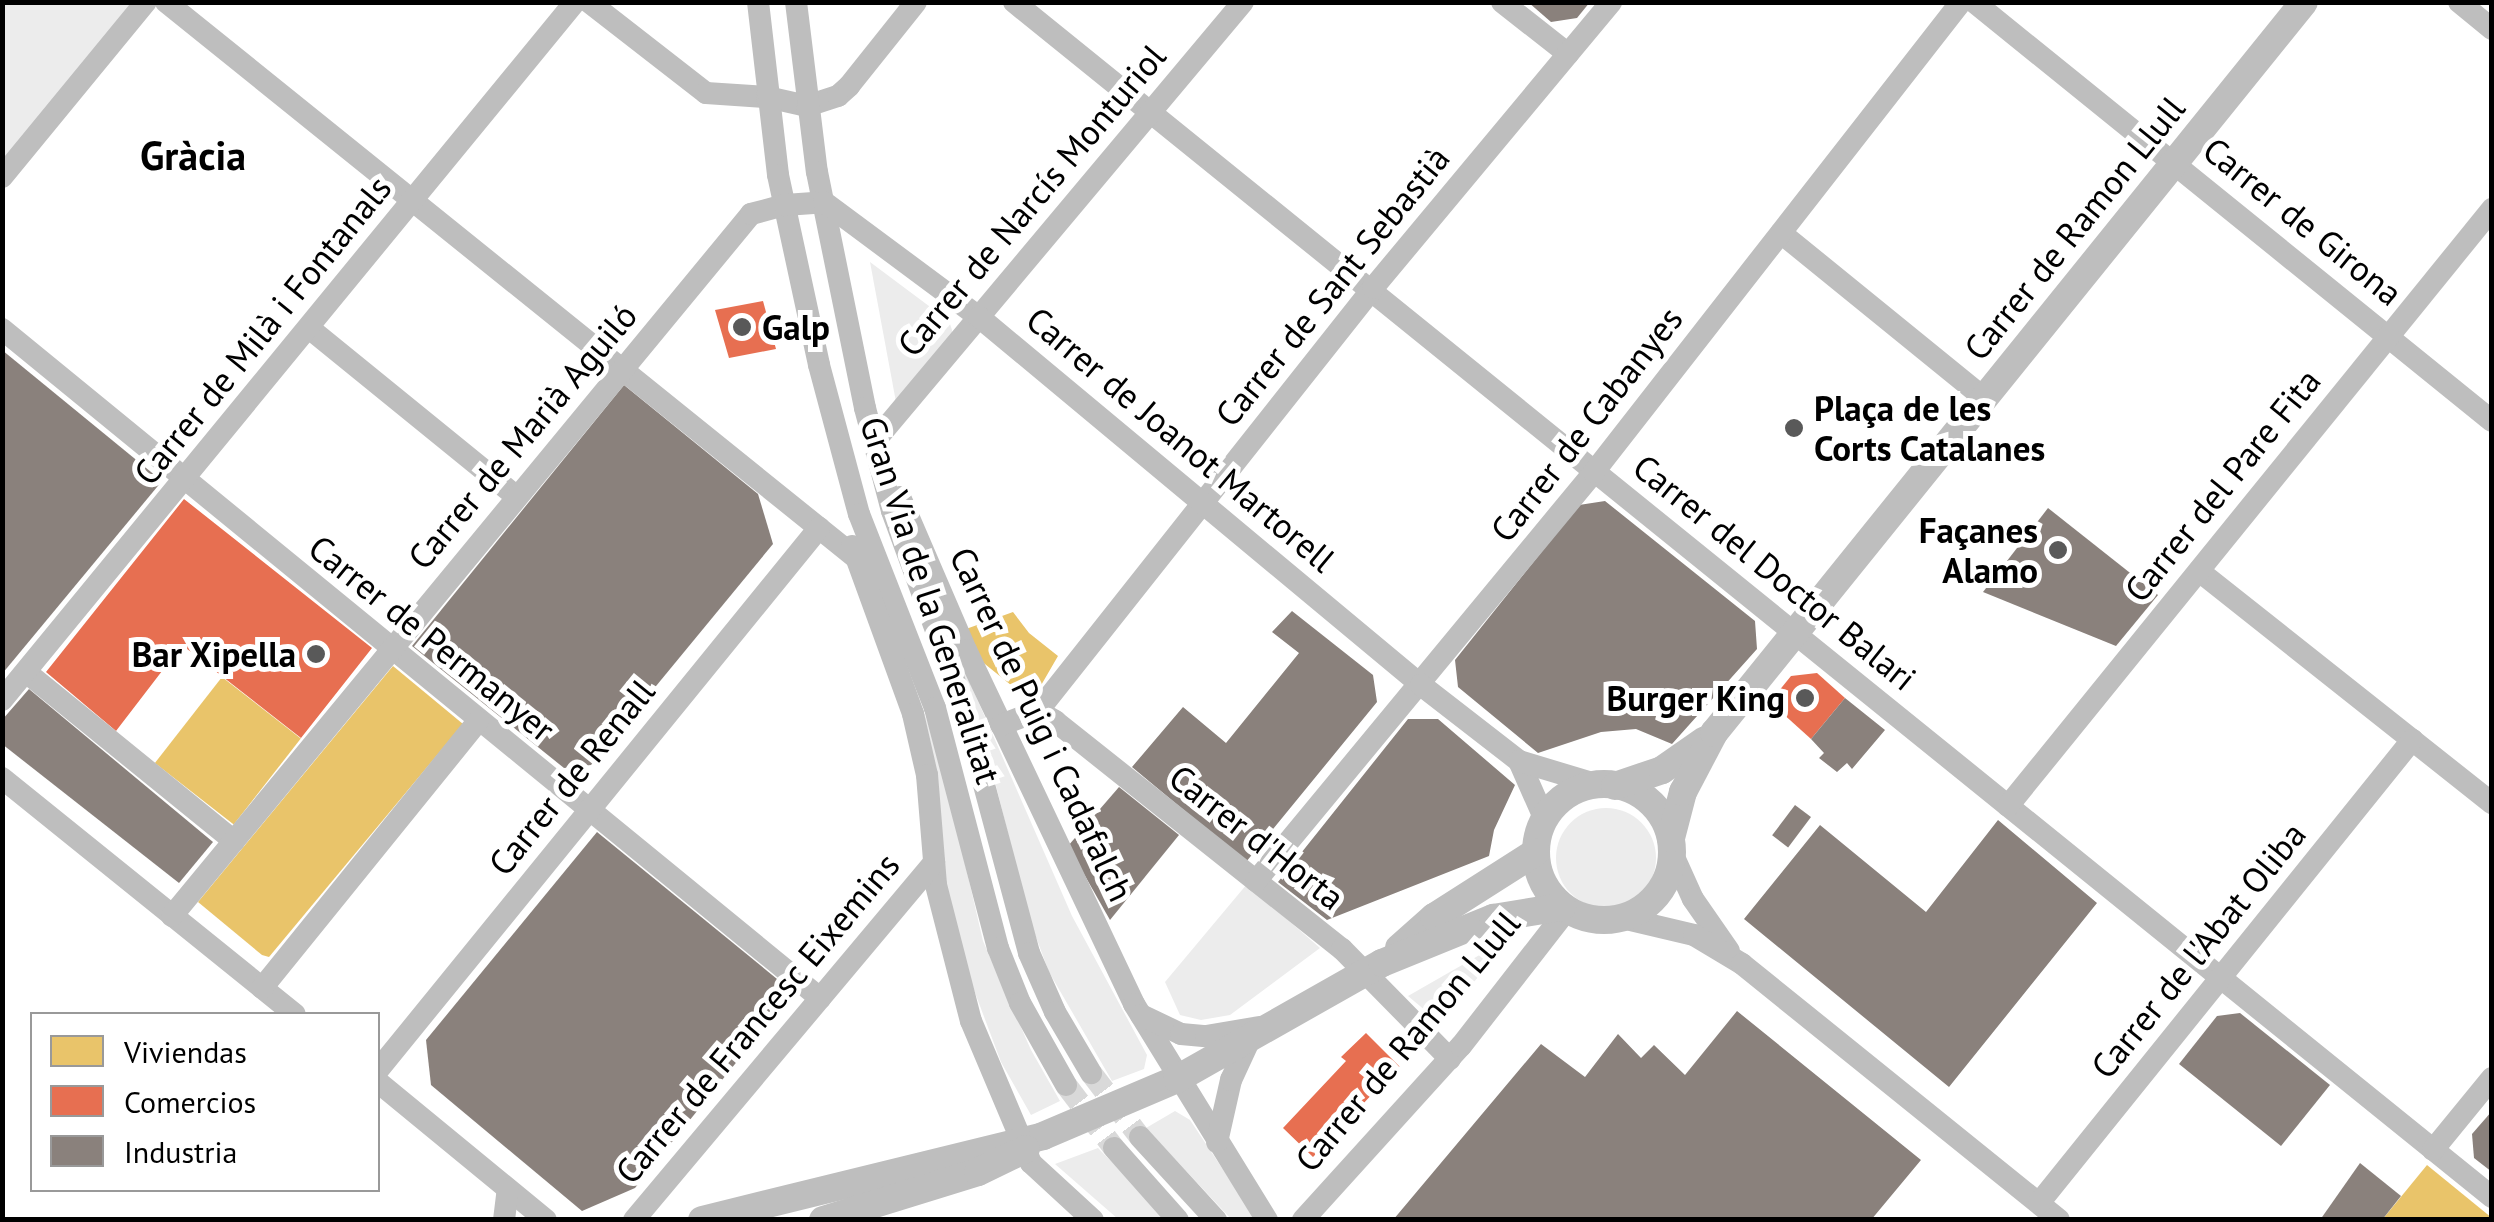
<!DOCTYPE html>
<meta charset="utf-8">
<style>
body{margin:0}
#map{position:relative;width:2494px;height:1222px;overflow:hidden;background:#fff;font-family:"PT Sans",sans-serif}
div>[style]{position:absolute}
.green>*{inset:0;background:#ececec}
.round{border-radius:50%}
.homes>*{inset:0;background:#e9c46a;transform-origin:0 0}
.shops>*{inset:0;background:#e76f51}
.industry>*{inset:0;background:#8a817c;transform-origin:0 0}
.minor-tunnel>*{height:22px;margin-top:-11px;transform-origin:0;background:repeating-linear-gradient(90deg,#d9d9d9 0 22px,transparent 0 33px)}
.minor>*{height:22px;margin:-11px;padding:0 11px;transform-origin:11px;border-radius:11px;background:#bebebe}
.major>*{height:28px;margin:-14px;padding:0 14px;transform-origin:14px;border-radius:14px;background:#bebebe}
.major>.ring{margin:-14px;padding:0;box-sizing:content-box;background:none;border:28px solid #bebebe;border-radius:50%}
.dots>*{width:28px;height:28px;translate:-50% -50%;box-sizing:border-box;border:5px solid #fff;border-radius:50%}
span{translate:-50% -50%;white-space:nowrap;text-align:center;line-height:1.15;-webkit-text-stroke:10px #fff;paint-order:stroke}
.street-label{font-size:35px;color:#000}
.poi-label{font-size:35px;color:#000;font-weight:700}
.left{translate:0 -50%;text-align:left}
.right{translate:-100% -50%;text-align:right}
.quarter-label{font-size:40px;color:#000;font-weight:700}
.frame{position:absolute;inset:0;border:5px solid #000;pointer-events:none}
.legend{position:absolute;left:30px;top:1012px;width:350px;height:180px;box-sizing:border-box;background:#fff;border:2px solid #999;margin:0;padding:12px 18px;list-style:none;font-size:30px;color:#000}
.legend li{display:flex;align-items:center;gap:20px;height:50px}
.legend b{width:50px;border:2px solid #999}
</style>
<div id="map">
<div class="green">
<div style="clip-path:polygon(3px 3px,146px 3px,3px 178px)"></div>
<div style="clip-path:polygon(870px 262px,949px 321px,952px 330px,952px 337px,896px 402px)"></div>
<div style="clip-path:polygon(957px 653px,1072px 916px,1147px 1055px,1144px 1069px,1112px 1081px,1049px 972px,1030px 921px,985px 742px)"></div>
<div style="clip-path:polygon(903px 654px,941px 760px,983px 941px,1031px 1050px,1060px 1101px,1031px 1115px,1001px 1062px,959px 950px)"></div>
<div class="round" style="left:1556px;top:808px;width:100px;height:100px"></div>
<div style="clip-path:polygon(1247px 884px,1320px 948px,1230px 1015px,1201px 1020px,1180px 1015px,1165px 982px)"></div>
<div style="clip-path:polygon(1497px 945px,1500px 952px,1439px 1022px,1408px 996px)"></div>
<div style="clip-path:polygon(1175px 1111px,1190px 1120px,1256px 1219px,1231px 1219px,1146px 1128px)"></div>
<div style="clip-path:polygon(1098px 1148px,1138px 1189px,1165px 1219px,1118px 1219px,1055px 1164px)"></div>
</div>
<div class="homes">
<div style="clip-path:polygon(1013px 612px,1029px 633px,1058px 656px,1036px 694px,1027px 698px,975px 656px,966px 629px)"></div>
<div style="clip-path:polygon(393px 666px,463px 724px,269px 957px,262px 955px,198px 902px)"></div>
<div style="left:222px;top:677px;width:100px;height:109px;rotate:38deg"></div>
<div style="clip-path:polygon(2427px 1165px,2492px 1218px,2492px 1220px,2382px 1220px)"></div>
</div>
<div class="shops">
<div style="clip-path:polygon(763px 301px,776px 349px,729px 358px,715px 310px)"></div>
<div style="clip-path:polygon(184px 499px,372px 648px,301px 738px,182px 645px,116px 731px,46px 672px)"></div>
<div style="clip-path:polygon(1817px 673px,1845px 698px,1811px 739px,1770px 702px,1791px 676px)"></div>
<div style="clip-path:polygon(1366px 1033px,1401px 1068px,1383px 1096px,1377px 1089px,1313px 1157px,1283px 1128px,1346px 1061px,1341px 1057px)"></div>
</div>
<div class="industry">
<div style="clip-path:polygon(1528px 2px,1590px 2px,1577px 18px,1551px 22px)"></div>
<div style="clip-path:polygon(2px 350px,162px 481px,2px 674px)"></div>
<div style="clip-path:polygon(624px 385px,758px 494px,773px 544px,591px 765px,564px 768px,412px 646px)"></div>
<div style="clip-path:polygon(1605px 501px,1755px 621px,1757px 649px,1672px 744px,1636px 729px,1601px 732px,1538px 753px,1458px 687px,1455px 660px,1579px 505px)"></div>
<div style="clip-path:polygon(2048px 508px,2158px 595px,2116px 646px,1983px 592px)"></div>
<div style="clip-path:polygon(1292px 611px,1373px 675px,1377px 702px,1246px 862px,1132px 767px,1183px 707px,1226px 743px,1299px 653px,1272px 632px)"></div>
<div style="clip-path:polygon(29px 689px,213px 842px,179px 883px,2px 744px,2px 720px)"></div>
<div style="clip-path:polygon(1845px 698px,1885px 730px,1852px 769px,1847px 763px,1837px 772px,1819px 758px,1824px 753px,1811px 739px)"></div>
<div style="clip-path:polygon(1408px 719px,1438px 719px,1515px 785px,1494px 830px,1489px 856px,1327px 920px,1278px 882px)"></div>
<div style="clip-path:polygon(1119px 787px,1179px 835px,1110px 920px,1068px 846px)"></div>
<div style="left:1795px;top:805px;width:20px;height:38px;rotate:37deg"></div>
<div style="clip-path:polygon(1998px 820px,2097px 903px,1949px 1087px,1744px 919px,1820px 825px,1926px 912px)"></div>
<div style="clip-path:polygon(597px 832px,793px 992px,635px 1188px,582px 1211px,431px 1085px,426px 1040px)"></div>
<div style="clip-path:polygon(1737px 1011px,1921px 1160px,1871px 1220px,1393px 1220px,1541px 1044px,1585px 1077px,1618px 1034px,1641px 1058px,1654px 1045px,1685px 1075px)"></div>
<div style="clip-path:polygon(2240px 1013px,2330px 1085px,2281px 1146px,2179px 1064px,2217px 1016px)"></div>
<div style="clip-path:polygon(2492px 1111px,2492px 1172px,2474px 1158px,2472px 1134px)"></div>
<div style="clip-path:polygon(2360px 1163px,2401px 1196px,2382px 1220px,2320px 1220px)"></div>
</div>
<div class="minor-tunnel">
<div style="left:1091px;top:1073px;width:81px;rotate:52.6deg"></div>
<div style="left:1066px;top:1085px;width:79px;rotate:52.7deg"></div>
</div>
<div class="minor">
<div style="left:166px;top:2px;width:885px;rotate:38.85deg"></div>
<div style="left:589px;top:2px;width:148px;rotate:37.9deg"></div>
<div style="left:706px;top:93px;width:61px;rotate:3.8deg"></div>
<div style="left:767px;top:97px;width:41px;rotate:12.7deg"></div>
<div style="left:807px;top:106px;width:33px;rotate:-18deg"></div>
<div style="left:838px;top:96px;width:15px;rotate:-42deg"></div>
<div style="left:849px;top:86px;width:107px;rotate:-51.4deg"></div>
<div style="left:758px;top:2px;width:174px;rotate:83.4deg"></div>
<div style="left:778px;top:175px;width:194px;rotate:77.8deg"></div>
<div style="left:819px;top:365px;width:154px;rotate:75deg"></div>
<div style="left:859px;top:514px;width:208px;rotate:68.6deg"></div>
<div style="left:935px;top:708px;width:248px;rotate:75.3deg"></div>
<div style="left:998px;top:948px;width:59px;rotate:68.2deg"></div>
<div style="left:1020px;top:1003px;width:94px;rotate:60.7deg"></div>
<div style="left:796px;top:2px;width:171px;rotate:83deg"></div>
<div style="left:817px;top:172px;width:241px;rotate:78.5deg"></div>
<div style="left:865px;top:408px;width:106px;rotate:75.3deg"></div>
<div style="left:892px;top:511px;width:200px;rotate:69.8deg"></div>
<div style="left:961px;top:699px;width:263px;rotate:75deg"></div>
<div style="left:1029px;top:953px;width:64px;rotate:66.2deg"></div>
<div style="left:1055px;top:1012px;width:71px;rotate:59.5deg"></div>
<div style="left:1014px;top:2px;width:1901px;rotate:38.96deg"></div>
<div style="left:1502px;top:2px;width:84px;rotate:38.2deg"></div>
<div style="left:1974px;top:2px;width:666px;rotate:38.97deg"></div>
<div style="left:2459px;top:2px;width:43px;rotate:39.3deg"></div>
<div style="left:2px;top:177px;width:227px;rotate:-50.6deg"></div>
<div style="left:1781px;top:233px;width:262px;rotate:39.1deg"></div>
<div style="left:309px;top:328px;width:268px;rotate:39.1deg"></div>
<div style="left:2px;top:329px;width:1057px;rotate:39.28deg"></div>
<div style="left:874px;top:442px;width:574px;rotate:-50.02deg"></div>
<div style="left:900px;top:497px;width:167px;rotate:66.7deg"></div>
<div style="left:966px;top:650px;width:392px;rotate:64.6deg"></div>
<div style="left:1134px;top:1004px;width:254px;rotate:58.4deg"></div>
<div style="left:852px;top:546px;width:179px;rotate:70deg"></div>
<div style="left:913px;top:714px;width:63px;rotate:77.1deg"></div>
<div style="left:927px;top:775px;width:110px;rotate:85.3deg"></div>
<div style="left:936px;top:885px;width:140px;rotate:75.6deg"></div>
<div style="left:971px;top:1021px;width:154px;rotate:67.1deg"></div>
<div style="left:1031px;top:1163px;width:84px;rotate:42.6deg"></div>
<div style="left:2199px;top:571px;width:374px;rotate:38.4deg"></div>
<div style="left:26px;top:672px;width:268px;rotate:39.1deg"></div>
<div style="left:2px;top:700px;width:903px;rotate:-50.62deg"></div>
<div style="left:1038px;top:711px;width:540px;rotate:-51.62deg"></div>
<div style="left:1373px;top:288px;width:372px;rotate:-50.2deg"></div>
<div style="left:1001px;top:725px;width:40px;rotate:-21deg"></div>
<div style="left:1038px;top:711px;width:20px;rotate:30deg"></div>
<div style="left:1055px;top:721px;width:367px;rotate:38.5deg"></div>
<div style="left:1342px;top:949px;width:154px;rotate:45.5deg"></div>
<div style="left:1519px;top:761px;width:64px;rotate:66.2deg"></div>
<div style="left:2px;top:778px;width:376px;rotate:38.9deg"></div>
<div style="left:2008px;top:806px;width:769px;rotate:-50.97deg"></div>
<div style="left:1674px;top:857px;width:46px;rotate:65.7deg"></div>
<div style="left:1693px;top:899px;width:63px;rotate:55.3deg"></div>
<div style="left:1256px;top:881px;width:531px;rotate:-50.43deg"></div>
<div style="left:1594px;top:472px;width:596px;rotate:-52.02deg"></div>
<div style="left:172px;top:916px;width:910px;rotate:-50.48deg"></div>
<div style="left:751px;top:214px;width:35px;rotate:-15deg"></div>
<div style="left:785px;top:205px;width:39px;rotate:-4deg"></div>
<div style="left:824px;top:202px;width:193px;rotate:36.6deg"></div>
<div style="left:979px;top:317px;width:575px;rotate:39.78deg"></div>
<div style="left:1421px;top:685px;width:124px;rotate:37.8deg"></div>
<div style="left:1519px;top:761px;width:79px;rotate:16.8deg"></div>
<div style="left:1622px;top:918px;width:74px;rotate:13.3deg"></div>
<div style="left:1694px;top:935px;width:56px;rotate:31.1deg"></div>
<div style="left:1742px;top:964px;width:407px;rotate:38.9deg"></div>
<div style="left:262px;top:988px;width:343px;rotate:-51deg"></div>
<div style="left:1141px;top:1015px;width:44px;rotate:25.4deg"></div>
<div style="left:1181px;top:1034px;width:25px;rotate:5deg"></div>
<div style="left:1206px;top:1036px;width:54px;rotate:-9.6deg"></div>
<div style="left:378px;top:1070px;width:699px;rotate:-50.87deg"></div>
<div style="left:378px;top:1082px;width:217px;rotate:39.4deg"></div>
<div style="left:1140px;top:1137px;width:113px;rotate:47.5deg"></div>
<div style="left:1217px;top:1142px;width:64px;rotate:-77.3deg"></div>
<div style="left:1231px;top:1080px;width:45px;rotate:-65.1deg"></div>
<div style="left:1114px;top:1148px;width:96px;rotate:48.4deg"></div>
<div style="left:2433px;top:1150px;width:93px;rotate:-50.7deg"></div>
<div style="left:2039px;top:1203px;width:595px;rotate:-51.14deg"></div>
<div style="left:504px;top:1220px;width:31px;rotate:-83deg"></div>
<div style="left:634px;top:1220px;width:467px;rotate:-50deg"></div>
<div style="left:1303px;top:1220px;width:235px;rotate:-47.8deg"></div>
<div style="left:1461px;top:1046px;width:172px;rotate:-52.1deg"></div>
</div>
<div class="major">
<div class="ring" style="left:1536px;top:784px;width:108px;height:108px"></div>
<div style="left:1615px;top:786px;width:50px;rotate:-18.8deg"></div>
<div style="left:1662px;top:770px;width:52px;rotate:-34.9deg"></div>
<div style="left:1671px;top:838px;width:48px;rotate:-75.4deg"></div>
<div style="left:1683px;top:792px;width:67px;rotate:-62.3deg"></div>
<div style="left:1714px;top:733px;width:939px;rotate:-51.09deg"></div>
<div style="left:1399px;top:948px;width:47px;rotate:-41.5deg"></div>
<div style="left:1434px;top:917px;width:121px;rotate:-32.5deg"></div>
<div style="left:702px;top:1220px;width:351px;rotate:-13.8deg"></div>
<div style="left:1043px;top:1136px;width:146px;rotate:-23deg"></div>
<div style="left:1177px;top:1079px;width:236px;rotate:-29.5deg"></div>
<div style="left:1382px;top:963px;width:120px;rotate:-22.1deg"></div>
<div style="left:1493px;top:918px;width:70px;rotate:-9.1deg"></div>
<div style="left:823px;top:1220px;width:162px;rotate:-17.2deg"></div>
<div style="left:978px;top:1172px;width:53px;rotate:-25.6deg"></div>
</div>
<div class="dots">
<div style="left:742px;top:327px;background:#595959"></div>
<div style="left:1794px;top:428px;background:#595959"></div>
<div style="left:2058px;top:550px;background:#595959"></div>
<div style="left:316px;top:654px;background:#595959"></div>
<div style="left:1805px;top:698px;background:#595959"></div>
</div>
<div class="street-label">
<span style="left:1031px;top:200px;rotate:-50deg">Carrer de Narcís Monturiol</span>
<span style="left:2303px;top:221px;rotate:39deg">Carrer de Girona</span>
<span style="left:2074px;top:228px;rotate:-51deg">Carrer de Ramon Llull</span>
<span style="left:1332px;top:286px;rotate:-51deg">Carrer de Sant Sebastià</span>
<span style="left:262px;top:330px;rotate:-51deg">Carrer de Milà i Fontanals</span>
<span style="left:1586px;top:424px;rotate:-52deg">Carrer de Cabanyes</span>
<span style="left:522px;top:436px;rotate:-50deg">Carrer de Marià Aguiló</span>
<span style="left:1181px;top:439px;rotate:40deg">Carrer de Joanot Martorell</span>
<span style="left:2222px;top:485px;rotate:-51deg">Carrer del Pare Fita</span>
<span style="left:1775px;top:572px;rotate:39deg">Carrer del Doctor Balari</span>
<span style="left:931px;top:600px;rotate:72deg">Gran Via de la Generalitat</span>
<span style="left:432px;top:638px;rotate:39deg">Carrer de Permanyer</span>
<span style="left:1042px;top:724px;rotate:65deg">Carrer de Puig i Cadafalch</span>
<span style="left:571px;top:777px;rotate:-51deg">Carrer de Renall</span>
<span style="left:1257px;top:837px;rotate:38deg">Carrer d'Horta</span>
<span style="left:2198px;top:950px;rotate:-51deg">Carrer de l'Abat Oliba</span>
<span style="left:757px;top:1018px;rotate:-50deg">Carrer de Francesc Eixemins</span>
<span style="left:1407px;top:1041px;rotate:-50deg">Carrer de Ramon Llull</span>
</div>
<div class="poi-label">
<span class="left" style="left:762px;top:327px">Galp</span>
<span class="left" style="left:1814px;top:428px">Plaça de les<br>Corts Catalanes</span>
<span class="right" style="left:2038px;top:550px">Façanes<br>Alamo</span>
<span class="right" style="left:296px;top:654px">Bar Xipella</span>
<span class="right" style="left:1785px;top:698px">Burger King</span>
</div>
<div class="quarter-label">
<span style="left:193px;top:155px">Gràcia</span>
</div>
<div class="frame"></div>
<ul class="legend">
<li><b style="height:28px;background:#e9c46a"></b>Viviendas</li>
<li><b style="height:28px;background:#e76f51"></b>Comercios</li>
<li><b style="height:28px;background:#8a817c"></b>Industria</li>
</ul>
</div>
